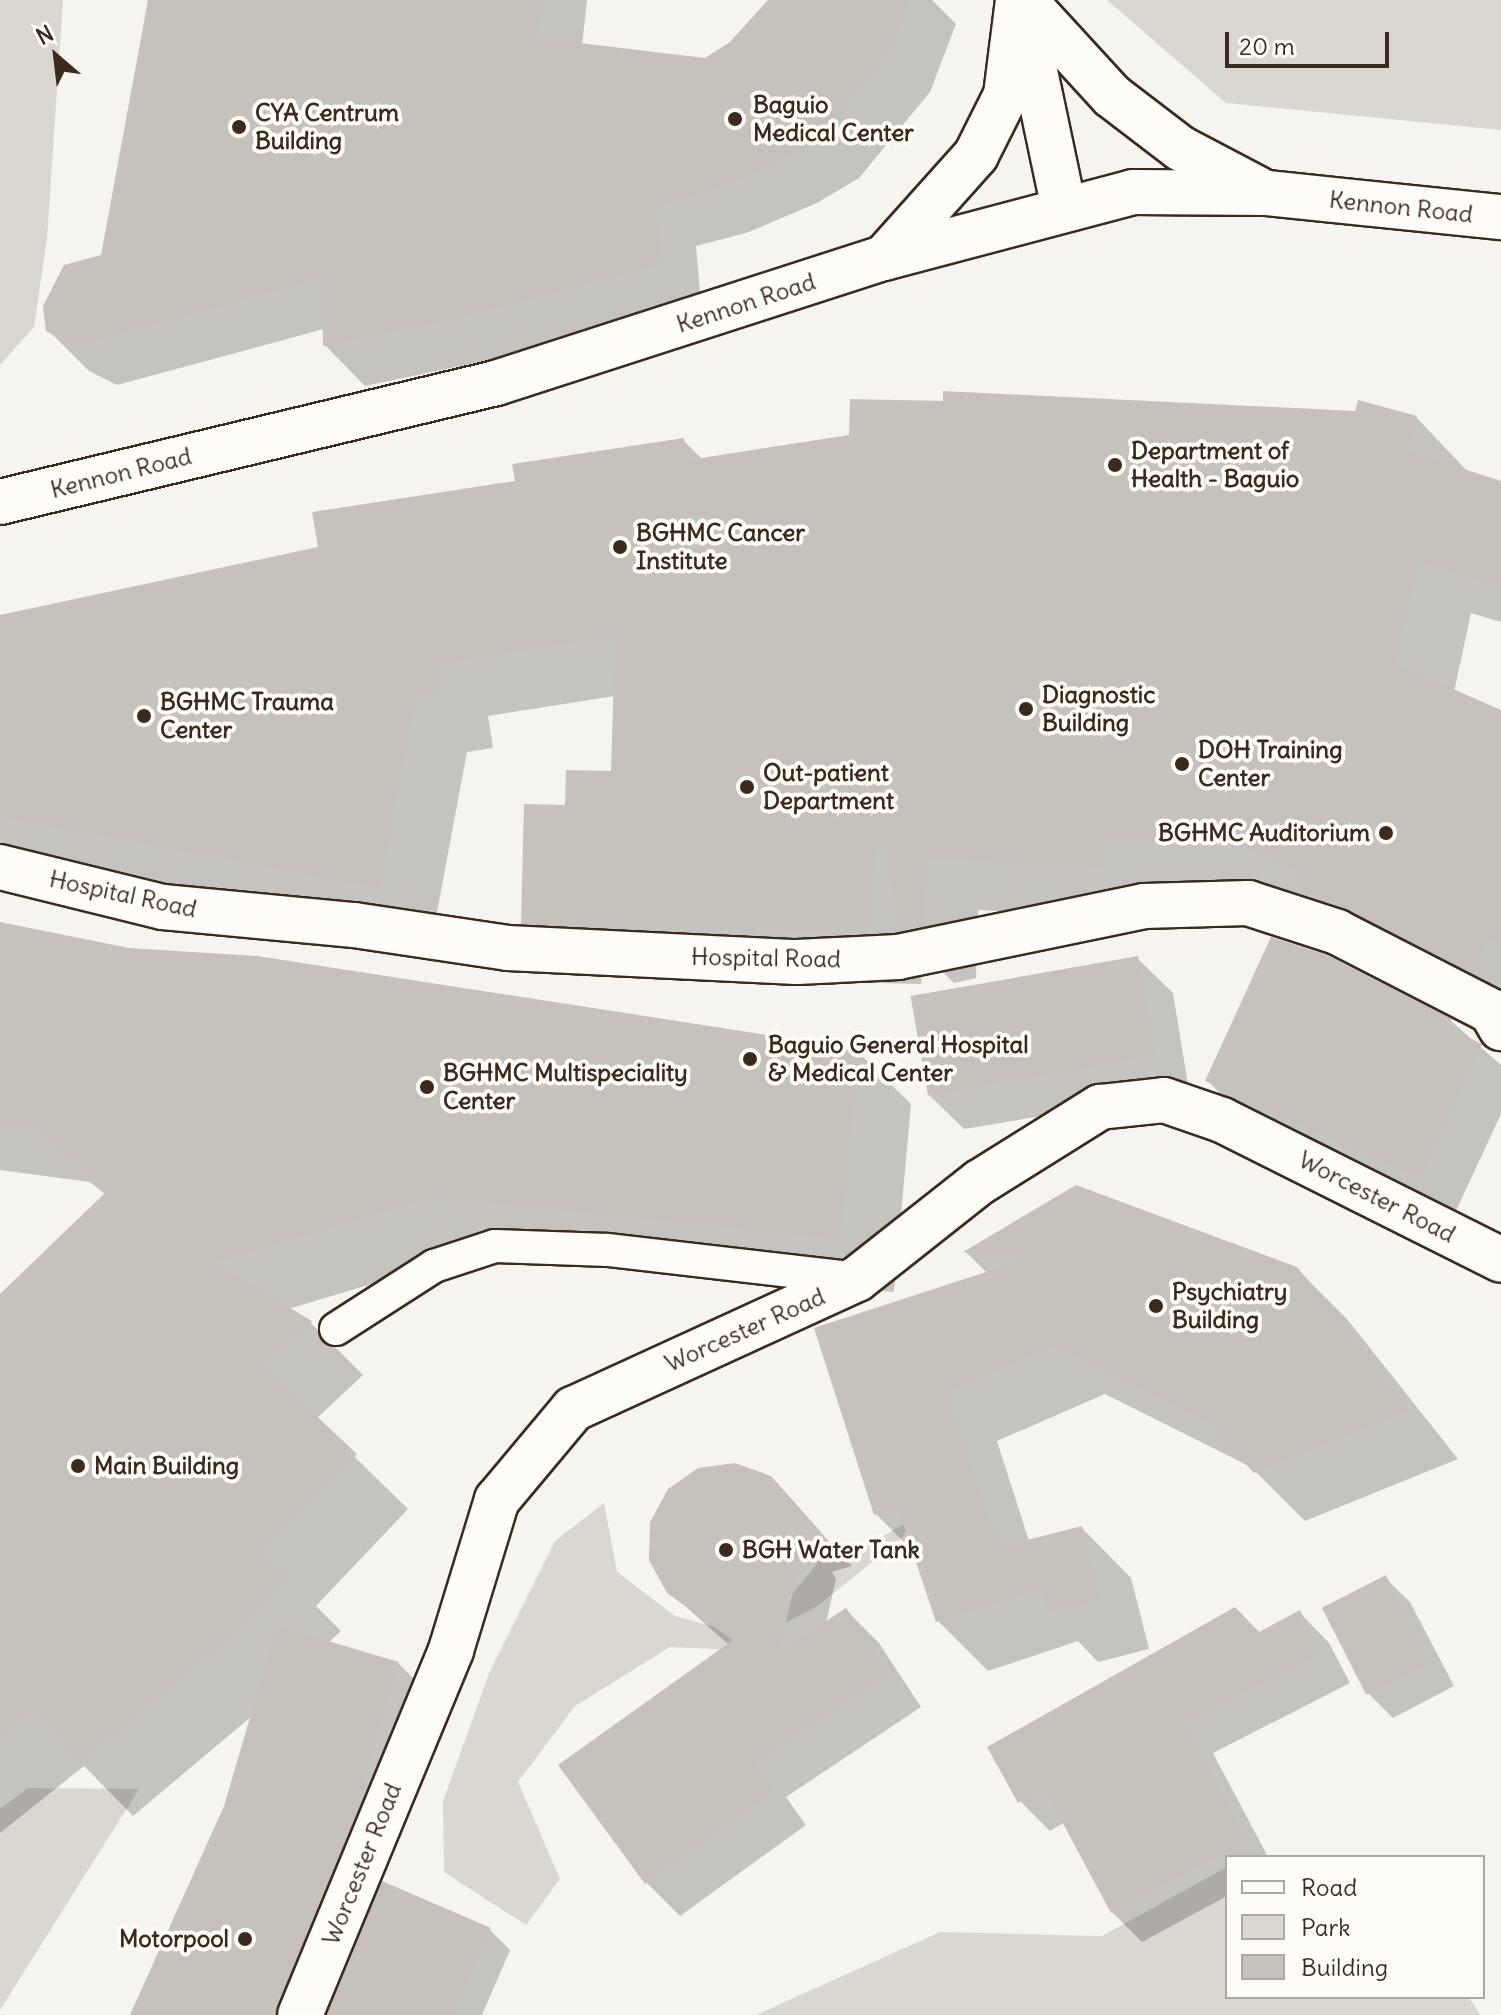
<!DOCTYPE html>
<style>
body{margin:0}
#map{position:relative;width:1501px;height:2015px;overflow:hidden;background:#f5f4ee;font-family:Delius,sans-serif}
div>[style]{position:absolute}
.green>*{inset:0;background:#dad6d0}
.shadow>*{inset:0;background:#0003}
.building>*{inset:0;background:#c7c1bb;transform-origin:0 0}
.roads{filter:drop-shadow(2px 0 #3b2a1e) drop-shadow(-2px 0 #3b2a1e) drop-shadow(0 2px #3b2a1e) drop-shadow(0 -2px #3b2a1e)}
.service>*{height:32px;margin:-16px;padding:0 16px;transform-origin:16px;border-radius:16px;background:#fdfcf7}
.minor>*{height:44px;margin:-22px;padding:0 22px;transform-origin:22px;border-radius:22px;background:#fdfcf7}
.secondary>*{height:44px;margin:-22px;padding:0 22px;transform-origin:22px;border-radius:22px;background:#fdfcf7}
.trunk>*{height:44px;margin:-22px;padding:0 22px;transform-origin:22px;border-radius:22px;background:#fdfcf7}
.dots>*{width:22px;height:22px;translate:-50% -50%;box-sizing:border-box;border:4px solid #fdfcf7;border-radius:50%}
span{translate:-50% -50%;white-space:nowrap;text-align:center;line-height:1.15;-webkit-text-stroke:8px #fdfcf7;paint-order:stroke}
.poi-label{font-size:24px;color:#3b2a1e;font-weight:700}
.left{translate:0 -50%;text-align:left}
.right{translate:-100% -50%;text-align:right}
.street-label{font-size:24px;color:#3b2a1e}
.legend{position:absolute;left:1225px;top:1855px;width:260px;height:144px;box-sizing:border-box;background:#fdfcf7;border:2px solid #afa8a0;margin:0;padding:10px 14px;list-style:none;font-size:24px;color:#3b2a1e}
.legend li{display:flex;align-items:center;gap:16px;height:40px}
.legend b{width:40px;border:2px solid #afa8a0}
.north{position:absolute;left:16px;top:16px;width:80px;height:80px;-webkit-text-stroke:6px #fdfcf7;paint-order:stroke;rotate:332deg;font-size:22px;font-weight:700;line-height:32px;text-align:center;color:#3b2a1e}
.north::after{content:'';display:block;margin:auto;width:28px;height:36px;background:#3b2a1e;clip-path:polygon(50% 0,100% 100%,50% 72%,0 100%)}
.scale{position:absolute;left:1225px;top:32px;width:164px;height:36px;box-sizing:border-box;border:4px solid #3b2a1e;border-top:0;padding-left:10px;font-size:24px;line-height:28px;white-space:nowrap;color:#3b2a1e;-webkit-text-stroke:6px #fdfcf7;paint-order:stroke}
</style>
<div id="map">
<div class="green">
<div style="clip-path:polygon(0 0,63px 0,47px 238px,34px 327px,0 365px)"></div>
<div style="clip-path:polygon(1107px 0,1501px 0,1501px 130px,1226px 103px)"></div>
<div style="clip-path:polygon(604px 1503px,617px 1572px,675px 1616px,730px 1631px,779px 1610px,825px 1554px,867px 1545px,915px 1518px,901px 1539px,816px 1607px,733px 1650px,670px 1647px,575px 1706px,518px 1782px,560px 1879px,526px 1925px,444px 1872px,443px 1801px,490px 1671px,555px 1541px)"></div>
<div style="clip-path:polygon(28px 1788px,139px 1789px,0 2010px,0 1809px)"></div>
<div style="clip-path:polygon(1227px 1867px,1227px 1997px,1469px 1997px,1480px 2015px,756px 2015px,940px 1932px,1102px 1936px)"></div>
</div>
<div class="shadow">
<div style="clip-path:polygon(150px 0,587px 0,582px 45px,705px 60px,731px 43px,770px 0,932px 0,956px 24px,930px 92px,859px 178px,817px 203px,746px 233px,696px 246px,701px 304px,499px 358px,365px 386px,325px 345px,324px 329px,117px 385px,89px 371px,48px 330px,103px 256px)"></div>
<div style="clip-path:polygon(1416px 417px,1468px 472px,1501px 483px,1501px 622px,1471px 613px,1454px 692px,1501px 712px,1501px 1012px,1308px 904px,1158px 919px,978px 910px,976px 978px,954px 983px,924px 953px,921px 984px,576px 976px,523px 923px,567px 807px,613px 773px,615px 696px,488px 716px,493px 748px,467px 752px,432px 939px,0 859px,0 618px,320px 548px,517px 482px,683px 440px,703px 460px)"></div>
<div style="clip-path:polygon(0 923px,129px 950px,857px 1051px,911px 1104px,894px 1292px,486px 1250px,288px 1309px,310px 1322px,363px 1375px,316px 1419px,408px 1509px,316px 1606px,341px 1631px,328px 1643px,398px 1663px,419px 1684px,305px 2015px,133px 2015px,226px 1807px,252px 1716px,133px 1816px,84px 1766px,0 1833px,0 1297px,106px 1195px,90px 1182px,0 1170px)"></div>
<div style="clip-path:polygon(1137px 958px,1173px 993px,1189px 1091px,964px 1129px,928px 1094px)"></div>
<div style="clip-path:polygon(1451px 1021px,1501px 1065px,1501px 1114px,1455px 1213px,1242px 1116px,1207px 1080px)"></div>
<div style="clip-path:polygon(966px 1252px,1296px 1268px,1347px 1319px,1458px 1459px,1305px 1521px,1251px 1467px,1105px 1394px,997px 1441px,1029px 1541px,1082px 1528px,1131px 1578px,1149px 1649px,1098px 1662px,1078px 1641px,988px 1671px,938px 1621px,915px 1553px,876px 1514px,988px 1274px)"></div>
<div style="clip-path:polygon(770px 1478px,852px 1566px,832px 1572px,836px 1579px,826px 1623px,846px 1610px,879px 1643px,921px 1707px,786px 1797px,806px 1825px,680px 1916px,647px 1883px,561px 1765px,729px 1645px,669px 1592px)"></div>
<div style="clip-path:polygon(1385px 1578px,1410px 1602px,1454px 1686px,1393px 1718px,1368px 1693px)"></div>
<div style="clip-path:polygon(1300px 1613px,1329px 1643px,1350px 1683px,1213px 1753px,1268px 1857px,1227px 1857px,1227px 1896px,1142px 1942px,1112px 1912px,1065px 1822px,1050px 1831px,1020px 1801px,1259px 1634px)"></div>
<div style="clip-path:polygon(384px 1884px,490px 1930px,510px 1950px,482px 2015px,326px 2015px)"></div>
</div>
<div class="building">
<div style="clip-path:polygon(148px 0,543px 0,538px 38px,705px 58px,730px 42px,768px 0,910px 0,890px 52px,819px 138px,777px 163px,705px 193px,657px 206px,662px 264px,458px 318px,323px 346px,322px 278px,75px 346px,46px 331px,43px 306px,64px 265px,101px 255px)"></div>
<div style="clip-path:polygon(943px 391px,1355px 411px,1358px 400px,1417px 416px,1408px 451px,1501px 481px,1501px 587px,1418px 562px,1396px 664px,1501px 710px,1501px 944px,1488px 938px,1473px 973px,1348px 910px,1292px 891px,1301px 872px,1234px 843px,1106px 841px,1106px 867px,926px 858px,924px 926px,899px 931px,886px 848px,876px 849px,869px 932px,521px 924px,524px 804px,565px 805px,566px 770px,611px 771px,615px 636px,437px 664px,441px 695px,415px 699px,380px 888px,0 817px,0 615px,318px 547px,312px 512px,515px 481px,512px 464px,684px 438px,688px 460px,849px 435px,850px 399px,943px 401px)"></div>
<div style="clip-path:polygon(0 922px,129px 948px,257px 956px,858px 1049px,841px 1239px,432px 1197px,214px 1263px,312px 1321px,263px 1366px,357px 1454px,262px 1553px,289px 1576px,247px 1617px,252px 1618px,79px 1764px,37px 1708px,0 1738px,0 1294px,108px 1190px,34px 1129px,0 1125px)"></div>
<div style="clip-path:polygon(1271px 937px,1327px 955px,1452px 1019px,1448px 1028px,1482px 1044px,1420px 1179px,1205px 1081px)"></div>
<div style="left:1138px;top:956px;width:101px;height:231px;rotate:80deg"></div>
<div style="clip-path:polygon(1076px 1185px,1297px 1267px,1410px 1410px,1254px 1473px,1207px 1422px,1054px 1346px,948px 1392px,993px 1530px,997px 1528px,1003px 1546px,1082px 1526px,1101px 1600px,1047px 1613px,1041px 1588px,936px 1622px,898px 1508px,874px 1515px,814px 1328px,1029px 1258px,963px 1252px)"></div>
<div style="clip-path:polygon(735px 1463px,771px 1476px,821px 1532px,800px 1539px,804px 1544px,779px 1652px,846px 1608px,890px 1673px,754px 1763px,774px 1791px,645px 1884px,558px 1765px,733px 1640px,667px 1593px,649px 1560px,650px 1522px,668px 1489px,698px 1468px)"></div>
<div style="left:1386px;top:1575px;width:98px;height:72px;rotate:63deg"></div>
<div style="clip-path:polygon(1235px 1607px,1259px 1632px,1300px 1610px,1322px 1653px,1185px 1723px,1247px 1840px,1111px 1913px,1044px 1788px,1018px 1803px,987px 1747px)"></div>
<div style="clip-path:polygon(277px 1626px,399px 1662px,348px 1834px,276px 2015px,130px 2015px,224px 1806px)"></div>
<div style="clip-path:polygon(382px 1881px,491px 1928px,453px 2015px,327px 2015px)"></div>
</div>
<div class="roads">
<div class="service">
<div style="left:336px;top:1329px;width:117px;rotate:-32.7deg"></div>
<div style="left:434px;top:1266px;width:64px;rotate:-18.2deg"></div>
<div style="left:495px;top:1246px;width:113px;rotate:2deg"></div>
<div style="left:608px;top:1250px;width:251px;rotate:6.6deg"></div>
</div>
<div class="minor">
<div style="left:0;top:867px;width:168px;rotate:13.8deg"></div>
<div style="left:163px;top:907px;width:192px;rotate:5.4deg"></div>
<div style="left:354px;top:925px;width:156px;rotate:8.5deg"></div>
<div style="left:508px;top:948px;width:289px;rotate:2.8deg"></div>
<div style="left:797px;top:962px;width:101px;rotate:-2.8deg"></div>
<div style="left:898px;top:957px;width:251px;rotate:-11.7deg"></div>
<div style="left:1144px;top:906px;width:104px;rotate:-1.7deg"></div>
<div style="left:1248px;top:903px;width:94px;rotate:18deg"></div>
<div style="left:1337px;top:932px;width:173px;rotate:27.2deg"></div>
<div style="left:1491px;top:1011px;width:20px;rotate:60deg"></div>
<div style="left:300px;top:2015px;width:395px;rotate:-67.5deg"></div>
<div style="left:451px;top:1650px;width:157px;rotate:-73deg"></div>
<div style="left:497px;top:1500px;width:119px;rotate:-50.1deg"></div>
<div style="left:573px;top:1409px;width:312px;rotate:-24.6deg"></div>
<div style="left:857px;top:1279px;width:157px;rotate:-38.3deg"></div>
<div style="left:980px;top:1182px;width:142px;rotate:-32deg"></div>
<div style="left:1100px;top:1107px;width:64px;rotate:-6.2deg"></div>
<div style="left:1164px;top:1100px;width:61px;rotate:19deg"></div>
<div style="left:1222px;top:1120px;width:312px;rotate:26.6deg"></div>
</div>
<div class="secondary">
<div style="left:1020px;top:0;width:213px;rotate:78.1deg"></div>
</div>
<div class="trunk">
<div style="left:1024px;top:0;width:130px;rotate:47.5deg"></div>
<div style="left:1112px;top:96px;width:86px;rotate:37.4deg"></div>
<div style="left:1180px;top:148px;width:88px;rotate:27.7deg"></div>
<div style="left:884px;top:258px;width:138px;rotate:-48.2deg"></div>
<div style="left:976px;top:155px;width:67px;rotate:-63.4deg"></div>
<div style="left:1006px;top:95px;width:96px;rotate:-82.8deg"></div>
<div style="left:0;top:502px;width:510px;rotate:-13.49deg"></div>
<div style="left:496px;top:383px;width:408px;rotate:-17.9deg"></div>
<div style="left:884px;top:258px;width:258px;rotate:-14.8deg"></div>
<div style="left:1133px;top:192px;width:134px;rotate:0.4deg"></div>
<div style="left:1267px;top:193px;width:235px;rotate:5.9deg"></div>
</div>
</div>
<div class="dots">
<div style="left:735px;top:119px;background:#3b2a1e"></div>
<div style="left:239px;top:127px;background:#3b2a1e"></div>
<div style="left:1115px;top:465px;background:#3b2a1e"></div>
<div style="left:620px;top:547px;background:#3b2a1e"></div>
<div style="left:1026px;top:709px;background:#3b2a1e"></div>
<div style="left:144px;top:716px;background:#3b2a1e"></div>
<div style="left:1182px;top:764px;background:#3b2a1e"></div>
<div style="left:747px;top:787px;background:#3b2a1e"></div>
<div style="left:1386px;top:833px;background:#3b2a1e"></div>
<div style="left:750px;top:1059px;background:#3b2a1e"></div>
<div style="left:427px;top:1087px;background:#3b2a1e"></div>
<div style="left:1156px;top:1306px;background:#3b2a1e"></div>
<div style="left:78px;top:1466px;background:#3b2a1e"></div>
<div style="left:726px;top:1550px;background:#3b2a1e"></div>
<div style="left:245px;top:1939px;background:#3b2a1e"></div>
</div>
<div class="poi-label">
<span class="left" style="left:753px;top:119px">Baguio<br>Medical Center</span>
<span class="left" style="left:255px;top:127px">CYA Centrum<br>Building</span>
<span class="left" style="left:1131px;top:465px">Department of<br>Health - Baguio</span>
<span class="left" style="left:636px;top:547px">BGHMC Cancer<br>Institute</span>
<span class="left" style="left:1042px;top:709px">Diagnostic<br>Building</span>
<span class="left" style="left:160px;top:716px">BGHMC Trauma<br>Center</span>
<span class="left" style="left:1198px;top:764px">DOH Training<br>Center</span>
<span class="left" style="left:763px;top:787px">Out-patient<br>Department</span>
<span class="right" style="left:1370px;top:833px">BGHMC Auditorium</span>
<span class="left" style="left:768px;top:1059px">Baguio General Hospital<br>&amp; Medical Center</span>
<span class="left" style="left:443px;top:1087px">BGHMC Multispeciality<br>Center</span>
<span class="left" style="left:1172px;top:1306px">Psychiatry<br>Building</span>
<span class="left" style="left:94px;top:1466px">Main Building</span>
<span class="left" style="left:742px;top:1550px">BGH Water Tank</span>
<span class="right" style="left:229px;top:1939px">Motorpool</span>
</div>
<div class="street-label">
<span style="left:1401px;top:207px;rotate:6deg">Kennon Road</span>
<span style="left:746px;top:303px;rotate:-18deg">Kennon Road</span>
<span style="left:121px;top:473px;rotate:-14deg">Kennon Road</span>
<span style="left:123px;top:894px;rotate:12deg">Hospital Road</span>
<span style="left:766px;top:958px;rotate:1deg">Hospital Road</span>
<span style="left:1377px;top:1197px;rotate:27deg">Worcester Road</span>
<span style="left:745px;top:1330px;rotate:-24deg">Worcester Road</span>
<span style="left:362px;top:1864px;rotate:-68deg">Worcester Road</span>
</div>
<ul class="legend">
<li><b style="height:10px;background:#fdfcf7"></b>Road</li>
<li><b style="height:22px;background:#dad6d0"></b>Park</li>
<li><b style="height:22px;background:#c7c1bb"></b>Building</li>
</ul>
<div class="north">N</div>
<div class="scale">20 m</div>
</div>
